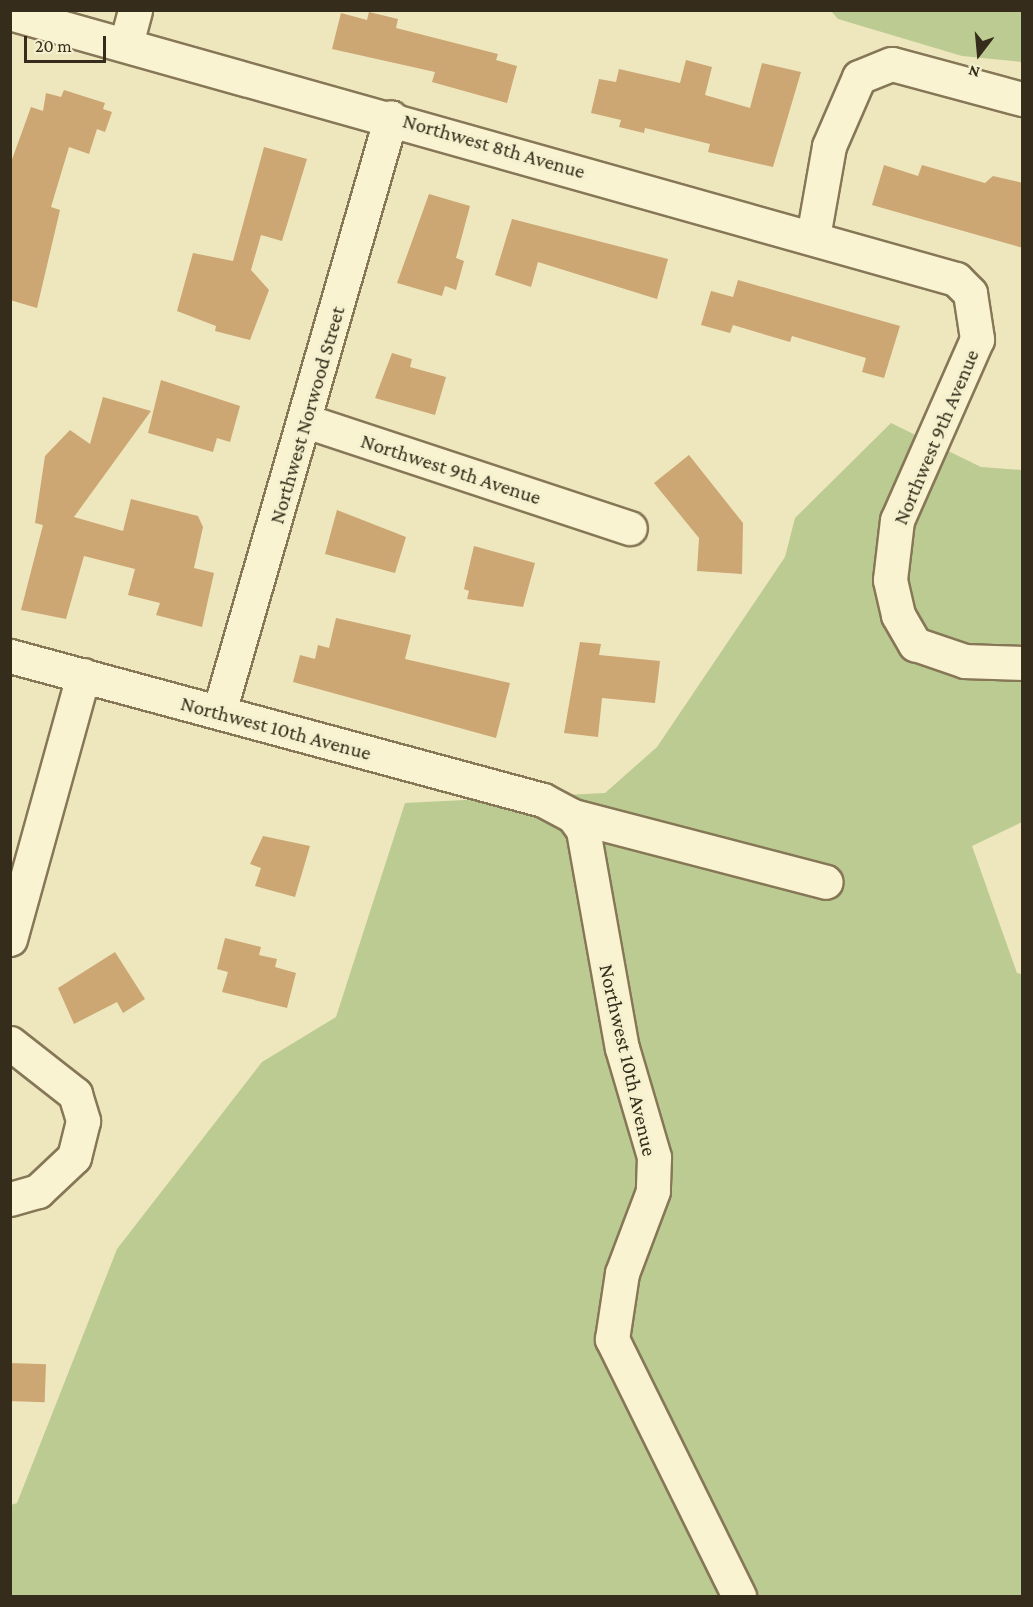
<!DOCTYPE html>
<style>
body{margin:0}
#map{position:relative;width:1033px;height:1607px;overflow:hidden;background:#eee7be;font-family:"Crimson Pro",serif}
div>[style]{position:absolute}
.green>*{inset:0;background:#bccb92}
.building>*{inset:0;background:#cca673;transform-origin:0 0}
.roads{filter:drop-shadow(2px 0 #867757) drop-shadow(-2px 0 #867757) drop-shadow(0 2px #867757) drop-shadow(0 -2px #867757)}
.minor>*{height:33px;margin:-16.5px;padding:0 16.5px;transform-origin:16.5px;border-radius:16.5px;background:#f9f3d1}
span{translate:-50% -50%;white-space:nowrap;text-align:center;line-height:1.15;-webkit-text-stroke:6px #f5f0cd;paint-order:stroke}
.street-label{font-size:21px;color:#352c1b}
.frame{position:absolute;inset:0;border:12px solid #352c1b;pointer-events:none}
.north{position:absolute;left:949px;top:24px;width:60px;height:60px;-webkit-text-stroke:4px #f5f0cd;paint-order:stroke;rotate:196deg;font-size:16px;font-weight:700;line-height:24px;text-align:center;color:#352c1b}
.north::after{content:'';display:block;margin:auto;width:21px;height:27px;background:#352c1b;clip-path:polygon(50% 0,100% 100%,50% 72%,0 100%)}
.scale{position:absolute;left:24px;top:36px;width:82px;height:27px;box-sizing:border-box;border:3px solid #352c1b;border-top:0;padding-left:8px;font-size:18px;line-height:21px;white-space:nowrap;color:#352c1b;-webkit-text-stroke:4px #f5f0cd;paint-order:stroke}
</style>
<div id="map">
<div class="green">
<div style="clip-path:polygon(831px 11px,1022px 11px,1022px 62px,962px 56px,838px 19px)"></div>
<div style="clip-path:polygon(891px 423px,981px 467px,1022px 470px,1022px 822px,972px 846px,1017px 973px,1022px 974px,1022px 1596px,11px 1596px,11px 1505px,17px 1503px,117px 1249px,262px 1062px,336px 1017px,405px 803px,605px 793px,657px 747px,785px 557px,795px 518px)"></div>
</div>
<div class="building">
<div style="clip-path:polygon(369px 12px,398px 19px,396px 28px,498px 54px,496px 60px,517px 66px,507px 103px,432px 82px,435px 72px,332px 49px,341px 13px,367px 20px)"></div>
<div style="clip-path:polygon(686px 60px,712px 67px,705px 95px,750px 108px,762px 63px,801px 72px,773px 167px,708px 152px,710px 144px,645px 128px,644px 133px,619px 127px,621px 120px,591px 113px,599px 79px,616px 82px,619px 69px,680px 83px)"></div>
<div style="clip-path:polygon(64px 90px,105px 103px,103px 109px,112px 112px,105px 132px,97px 129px,89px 154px,69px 147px,51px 207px,60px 210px,37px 308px,10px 300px,10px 165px,31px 107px,43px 111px,46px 93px,61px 97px)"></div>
<div style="clip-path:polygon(264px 147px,307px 159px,282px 241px,261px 235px,251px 270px,269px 290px,250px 340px,215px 331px,216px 326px,177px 311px,193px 253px,233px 261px)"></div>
<div style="clip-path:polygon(884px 165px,918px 176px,922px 165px,985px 183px,993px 176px,1023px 183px,1023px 248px,872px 205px)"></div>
<div style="clip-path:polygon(429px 194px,470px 206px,456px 258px,464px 261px,456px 290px,445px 286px,442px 296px,397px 283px)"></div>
<div style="clip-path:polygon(512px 219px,668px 259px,657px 299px,538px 262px,531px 287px,495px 275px)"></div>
<div style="clip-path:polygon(738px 280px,900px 326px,884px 378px,862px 372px,866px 358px,792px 336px,790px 342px,733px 325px,730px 333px,701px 325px,711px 291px,733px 297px)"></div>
<div style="clip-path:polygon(392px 353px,412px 359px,410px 367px,446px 377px,435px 415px,375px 398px)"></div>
<div style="clip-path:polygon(161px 380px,240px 406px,230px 442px,217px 438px,213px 452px,148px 433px)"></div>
<div style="clip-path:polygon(103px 397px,151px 411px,74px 517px,123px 531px,131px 499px,198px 516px,203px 527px,194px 568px,214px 573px,202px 627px,156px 615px,160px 603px,128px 595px,135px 569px,84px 556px,66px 619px,21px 610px,43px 525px,35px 523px,45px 456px,70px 430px,90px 444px)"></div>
<div style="clip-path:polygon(689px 455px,743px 523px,742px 574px,697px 571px,699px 538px,654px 483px)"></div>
<div style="clip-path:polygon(337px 510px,406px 537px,395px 573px,325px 554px)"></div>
<div style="clip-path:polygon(474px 546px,535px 563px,523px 607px,467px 599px,469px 591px,464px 589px)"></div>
<div style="clip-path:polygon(336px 618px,411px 635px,405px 659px,510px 683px,496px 738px,293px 682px,300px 655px,315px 659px,318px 645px,329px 648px)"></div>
<div style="clip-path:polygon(580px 642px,601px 644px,599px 655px,660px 661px,655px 703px,602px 698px,598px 737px,564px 733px)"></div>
<div style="clip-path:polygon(263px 836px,310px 846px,295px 897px,255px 886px,261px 868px,250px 864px)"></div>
<div style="clip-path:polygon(225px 938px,261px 947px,259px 955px,277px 959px,275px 967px,296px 973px,287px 1008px,222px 992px,228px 972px,217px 969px)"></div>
<div style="clip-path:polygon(115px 952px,145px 999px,123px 1013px,117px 1002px,74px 1024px,58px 988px)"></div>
<div style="left:10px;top:1363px;width:36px;height:38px;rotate:2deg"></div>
</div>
<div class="roads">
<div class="minor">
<div style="left:10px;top:13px;width:983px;rotate:15.71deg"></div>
<div style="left:956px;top:279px;width:20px;rotate:45deg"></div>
<div style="left:970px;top:293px;width:47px;rotate:81.3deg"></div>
<div style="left:977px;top:339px;width:198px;rotate:113.8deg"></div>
<div style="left:897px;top:520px;width:60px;rotate:96.7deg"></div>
<div style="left:890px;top:580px;width:36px;rotate:77deg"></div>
<div style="left:898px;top:615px;width:34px;rotate:60deg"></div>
<div style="left:915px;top:644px;width:53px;rotate:18.8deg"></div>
<div style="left:965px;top:661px;width:57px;rotate:2deg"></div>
<div style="left:126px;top:44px;width:35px;rotate:-75deg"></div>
<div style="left:813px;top:237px;width:92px;rotate:-80deg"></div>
<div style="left:829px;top:146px;width:75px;rotate:-66.5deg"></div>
<div style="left:859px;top:77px;width:35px;rotate:-22deg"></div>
<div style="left:892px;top:64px;width:135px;rotate:15.1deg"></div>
<div style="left:306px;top:421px;width:341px;rotate:18.3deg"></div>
<div style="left:10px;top:656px;width:552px;rotate:15.12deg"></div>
<div style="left:543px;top:800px;width:34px;rotate:28deg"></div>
<div style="left:573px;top:816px;width:261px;rotate:14.6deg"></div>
<div style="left:219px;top:712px;width:619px;rotate:-73.88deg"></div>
<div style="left:573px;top:816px;width:17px;rotate:54deg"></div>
<div style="left:583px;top:830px;width:221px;rotate:79.9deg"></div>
<div style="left:622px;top:1048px;width:114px;rotate:73.6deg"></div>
<div style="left:654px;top:1157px;width:34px;rotate:92deg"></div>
<div style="left:653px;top:1191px;width:88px;rotate:110.7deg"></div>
<div style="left:622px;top:1273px;width:67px;rotate:98.6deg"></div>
<div style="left:612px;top:1339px;width:287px;rotate:63.7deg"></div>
<div style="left:10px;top:939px;width:274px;rotate:-74.5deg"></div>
<div style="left:10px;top:1043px;width:83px;rotate:38.1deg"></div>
<div style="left:75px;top:1094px;width:28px;rotate:73deg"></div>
<div style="left:83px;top:1121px;width:37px;rotate:104deg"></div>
<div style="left:74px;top:1157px;width:50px;rotate:136.6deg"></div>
<div style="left:38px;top:1191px;width:29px;rotate:164deg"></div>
</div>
</div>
<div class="street-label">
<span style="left:494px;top:146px;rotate:16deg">Northwest 8th Avenue</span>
<span style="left:307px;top:415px;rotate:-74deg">Northwest Norwood Street</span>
<span style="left:936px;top:437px;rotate:-67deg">Northwest 9th Avenue</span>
<span style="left:451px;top:469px;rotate:18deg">Northwest 9th Avenue</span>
<span style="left:276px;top:728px;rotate:15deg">Northwest 10th Avenue</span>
<span style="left:628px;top:1060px;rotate:77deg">Northwest 10th Avenue</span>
</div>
<div class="frame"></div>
<div class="north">N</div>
<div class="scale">20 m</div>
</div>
